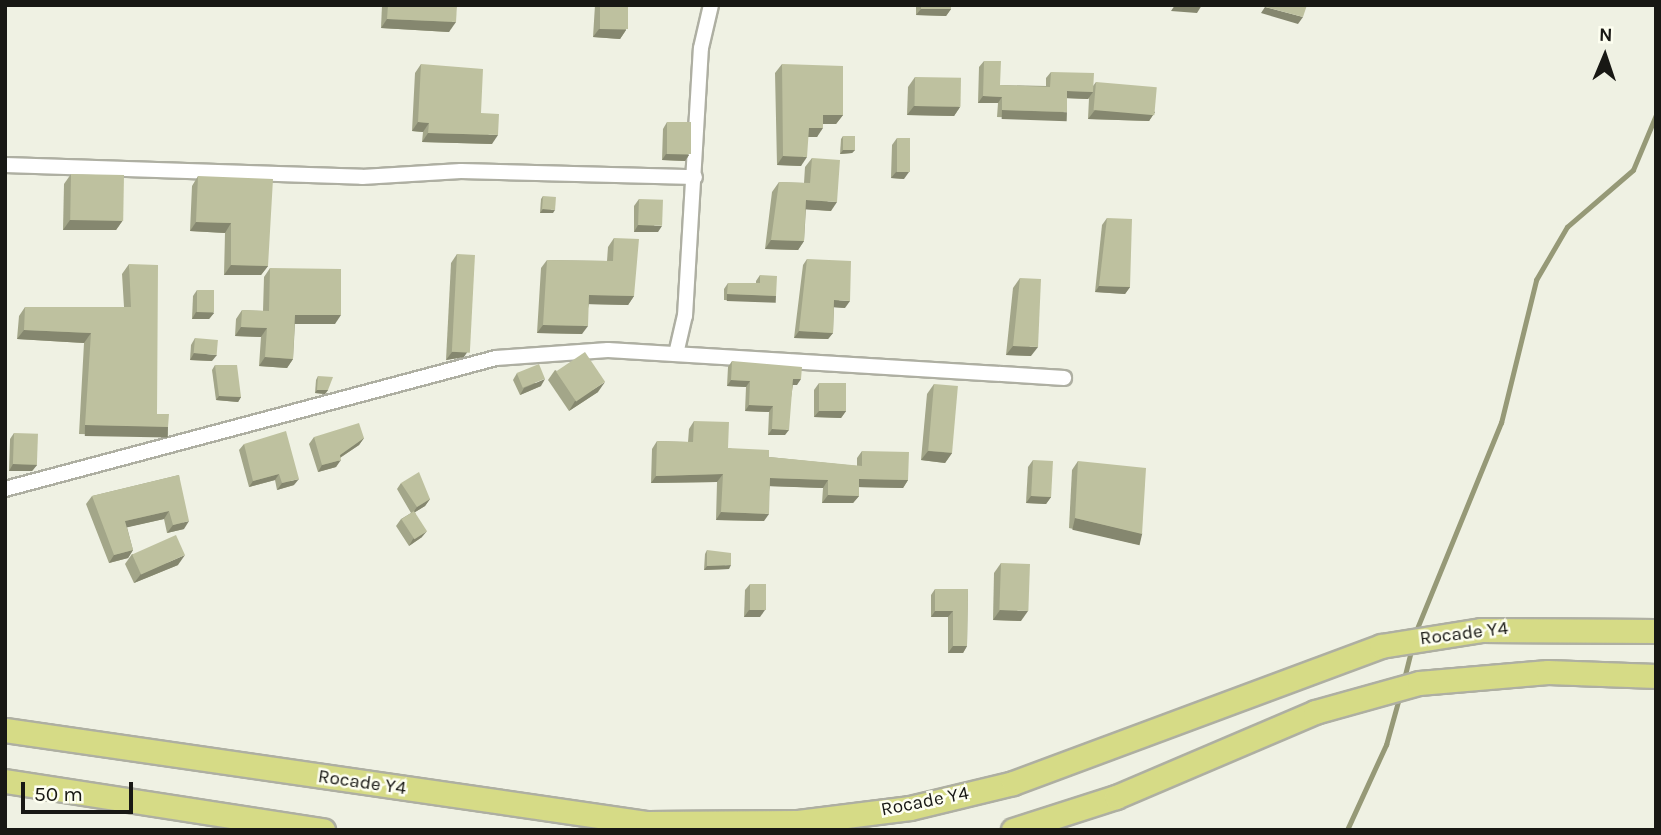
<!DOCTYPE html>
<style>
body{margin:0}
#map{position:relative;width:1661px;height:835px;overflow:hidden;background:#eff1e3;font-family:Karla,sans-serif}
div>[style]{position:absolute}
.stream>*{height:4.5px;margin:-2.25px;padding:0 2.25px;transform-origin:2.25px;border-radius:2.25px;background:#969977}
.roads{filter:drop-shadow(2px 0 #aeafa2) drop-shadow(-2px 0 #aeafa2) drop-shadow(0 2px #aeafa2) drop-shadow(0 -2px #aeafa2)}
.minor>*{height:14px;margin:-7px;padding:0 7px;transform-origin:7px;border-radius:7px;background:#fff}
.trunk>*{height:23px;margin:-11.5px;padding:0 11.5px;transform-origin:11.5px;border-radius:11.5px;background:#d6db86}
.wall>*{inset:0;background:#a3a689}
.shaded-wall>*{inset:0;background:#85876f;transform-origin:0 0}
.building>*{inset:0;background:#bec19f;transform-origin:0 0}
span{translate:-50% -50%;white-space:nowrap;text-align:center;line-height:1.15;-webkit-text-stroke:5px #fdfef0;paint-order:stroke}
.street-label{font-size:19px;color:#181814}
.frame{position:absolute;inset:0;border:7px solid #181814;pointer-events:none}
.north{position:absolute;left:1570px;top:21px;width:70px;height:70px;-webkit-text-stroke:5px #fdfef0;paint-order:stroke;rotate:2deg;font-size:19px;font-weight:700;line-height:28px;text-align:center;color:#181814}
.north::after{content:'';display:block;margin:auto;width:24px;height:32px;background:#181814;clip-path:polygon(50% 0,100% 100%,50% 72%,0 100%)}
.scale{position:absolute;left:21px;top:782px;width:112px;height:32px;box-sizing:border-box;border:4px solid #181814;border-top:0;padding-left:9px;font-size:21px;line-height:24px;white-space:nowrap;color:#181814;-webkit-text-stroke:5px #fdfef0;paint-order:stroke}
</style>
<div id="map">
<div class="stream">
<div style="left:1416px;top:631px;width:225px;rotate:-67.8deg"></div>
<div style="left:1501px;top:423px;width:147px;rotate:-76.2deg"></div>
<div style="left:1536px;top:280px;width:61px;rotate:-59.7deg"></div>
<div style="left:1567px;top:227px;width:87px;rotate:-40.8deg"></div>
<div style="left:1633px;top:170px;width:60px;rotate:-67.3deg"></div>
<div style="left:1404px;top:679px;width:30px;rotate:-76deg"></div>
<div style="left:1347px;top:830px;width:94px;rotate:-65.4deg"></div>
<div style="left:1386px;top:745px;width:49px;rotate:-74.5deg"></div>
</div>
<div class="roads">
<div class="minor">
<div style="left:5px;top:165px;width:357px;rotate:1.9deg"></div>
<div style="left:362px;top:177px;width:99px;rotate:-3.5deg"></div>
<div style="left:461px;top:171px;width:234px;rotate:1.5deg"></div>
<div style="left:676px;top:354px;width:39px;rotate:-77deg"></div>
<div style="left:685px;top:316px;width:268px;rotate:-86.6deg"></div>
<div style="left:701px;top:48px;width:44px;rotate:-76.9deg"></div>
<div style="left:5px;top:489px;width:508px;rotate:-14.94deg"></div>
<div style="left:496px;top:358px;width:112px;rotate:-4.1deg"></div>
<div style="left:608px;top:350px;width:457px;rotate:3.5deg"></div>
</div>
<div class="trunk">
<div style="left:5px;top:730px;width:649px;rotate:8.24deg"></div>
<div style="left:647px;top:823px;width:151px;rotate:-0.4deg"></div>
<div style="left:798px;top:822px;width:113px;rotate:-7.1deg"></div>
<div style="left:910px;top:808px;width:106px;rotate:-13.6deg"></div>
<div style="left:1013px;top:783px;width:393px;rotate:-20.4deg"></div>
<div style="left:1381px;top:646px;width:101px;rotate:-9.1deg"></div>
<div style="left:1481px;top:630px;width:175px;rotate:0.3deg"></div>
<div style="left:5px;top:781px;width:322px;rotate:8.8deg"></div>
<div style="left:1013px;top:830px;width:108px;rotate:-17.8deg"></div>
<div style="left:1116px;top:797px;width:216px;rotate:-23.1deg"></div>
<div style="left:1315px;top:712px;width:108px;rotate:-15.6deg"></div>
<div style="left:1419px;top:683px;width:129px;rotate:-4.9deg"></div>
<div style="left:1548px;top:672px;width:108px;rotate:2.1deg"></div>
</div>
</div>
<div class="wall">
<div style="clip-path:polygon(382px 5px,457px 5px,449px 32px,381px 28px)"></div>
<div style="clip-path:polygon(595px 5px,637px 5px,636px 7px,628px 7px,626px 30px,620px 39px,593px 37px)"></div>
<div style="clip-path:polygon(916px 5px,951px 5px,951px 9px,946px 16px,916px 15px)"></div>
<div style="clip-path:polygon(984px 61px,1000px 85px,1046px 86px,1046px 78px,1051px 72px,1093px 86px,1096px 82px,1155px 112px,1149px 121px,1088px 119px,1089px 98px,1088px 99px,1067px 98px,1062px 119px,997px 117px,998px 103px,978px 103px,979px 67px)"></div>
<div style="clip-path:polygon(421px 64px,481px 113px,492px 144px,422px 142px,423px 132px,412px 131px,415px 73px)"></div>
<div style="clip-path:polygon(782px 64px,843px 115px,836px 124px,823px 124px,817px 137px,808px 137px,801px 166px,777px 165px,775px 73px)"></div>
<div style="clip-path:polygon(915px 77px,960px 107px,954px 116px,907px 115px,908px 87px)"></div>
<div style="clip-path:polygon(667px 122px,689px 155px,685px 161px,662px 160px,663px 129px)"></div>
<div style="clip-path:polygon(843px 136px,855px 150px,852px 153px,840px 154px,841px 139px)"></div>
<div style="clip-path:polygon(897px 138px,904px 179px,891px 178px,892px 145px)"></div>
<div style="clip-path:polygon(812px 158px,831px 211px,806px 209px,804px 241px,798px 250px,765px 249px,772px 192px,779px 182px,804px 183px,805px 167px)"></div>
<div style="clip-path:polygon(71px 174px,123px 220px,116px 230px,63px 230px,64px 184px)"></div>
<div style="clip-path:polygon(198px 176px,268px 266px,261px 275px,224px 275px,225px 233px,190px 231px,192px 186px)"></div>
<div style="clip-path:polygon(543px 196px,553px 213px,540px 213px,541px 199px)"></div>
<div style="clip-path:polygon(639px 199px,658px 232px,634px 232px,634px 206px)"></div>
<div style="clip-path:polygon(1107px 218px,1130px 287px,1125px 294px,1095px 292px,1102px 225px)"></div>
<div style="clip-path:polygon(614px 238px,634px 296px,628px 305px,589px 304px,582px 334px,537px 333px,541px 268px,547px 260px,607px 261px,608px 247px)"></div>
<div style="clip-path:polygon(457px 254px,464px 357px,446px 360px,451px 263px)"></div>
<div style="clip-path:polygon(807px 259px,845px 308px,834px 307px,833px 333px,828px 339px,794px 338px,803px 265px)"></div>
<div style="clip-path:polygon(129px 264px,157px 414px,168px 427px,162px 436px,79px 434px,84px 343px,17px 339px,19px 316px,25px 307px,124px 307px,122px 274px)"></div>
<div style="clip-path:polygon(270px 268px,335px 324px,295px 324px,293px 359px,287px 368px,259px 366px,261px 337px,235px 336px,236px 319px,242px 310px,263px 311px,264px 277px)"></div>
<div style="clip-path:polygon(760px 275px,776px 296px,772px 302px,724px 300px,724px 289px,728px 283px,756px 283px,756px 281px)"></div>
<div style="clip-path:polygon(1020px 278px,1031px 356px,1006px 355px,1013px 288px)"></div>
<div style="clip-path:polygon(197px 290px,214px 313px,209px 319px,192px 319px,193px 296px)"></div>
<div style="clip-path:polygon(195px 338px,212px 361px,190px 360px,191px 345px)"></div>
<div style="clip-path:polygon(732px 361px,797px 385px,793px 385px,785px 435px,768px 435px,769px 412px,745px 411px,746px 387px,727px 386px,728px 367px)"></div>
<div style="clip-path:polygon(215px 365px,241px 397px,238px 402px,216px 400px,212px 370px)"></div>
<div style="clip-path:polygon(555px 370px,598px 392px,569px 411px,548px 380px)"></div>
<div style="clip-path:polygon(517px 373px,541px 386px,520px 395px,513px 380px)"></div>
<div style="clip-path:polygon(318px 376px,328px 390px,325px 394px,315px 393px,316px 380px)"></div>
<div style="clip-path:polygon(819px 383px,846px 411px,841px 418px,814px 417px,814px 390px)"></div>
<div style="clip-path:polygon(934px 384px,952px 453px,945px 463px,921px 460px,927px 394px)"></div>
<div style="clip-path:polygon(694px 421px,728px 448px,769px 457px,857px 466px,857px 458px,862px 451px,908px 480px,903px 488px,859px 487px,859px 496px,853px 503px,822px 503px,823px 488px,770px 486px,764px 521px,716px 520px,717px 482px,651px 483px,652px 449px,657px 441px,688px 442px,689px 429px)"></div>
<div style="clip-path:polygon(14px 433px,37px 465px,32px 471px,9px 471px,10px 439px)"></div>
<div style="clip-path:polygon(314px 437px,364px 438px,359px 445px,340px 458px,336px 467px,318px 472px,309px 444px)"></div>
<div style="clip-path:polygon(244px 444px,294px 485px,277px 490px,275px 480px,249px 487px,239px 450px)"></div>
<div style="clip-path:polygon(1033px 460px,1051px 497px,1046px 504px,1026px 503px,1028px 467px)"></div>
<div style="clip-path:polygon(1078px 461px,1142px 534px,1136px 544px,1069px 528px,1072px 470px)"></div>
<div style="clip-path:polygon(179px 475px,184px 529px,167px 533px,164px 519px,127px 527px,133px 550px,128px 558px,109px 563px,86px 504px,92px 496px)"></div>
<div style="clip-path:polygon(401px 483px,430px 499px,425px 506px,415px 512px,422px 537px,409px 546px,396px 526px,401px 519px,411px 513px,397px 489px)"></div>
<div style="clip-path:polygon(707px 550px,729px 569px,704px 570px,705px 554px)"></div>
<div style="clip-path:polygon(132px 554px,178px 565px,134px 583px,125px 564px)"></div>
<div style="clip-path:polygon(1001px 563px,1021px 621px,993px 620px,994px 573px)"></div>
<div style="clip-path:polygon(750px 584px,760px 617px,744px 617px,745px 590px)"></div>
<div style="clip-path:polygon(935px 589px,968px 589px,967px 646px,963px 653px,948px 653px,948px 617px,931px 617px,931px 595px)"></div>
</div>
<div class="shaded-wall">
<div style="left:623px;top:5px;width:14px;height:2px"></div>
<div style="clip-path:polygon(1175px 5px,1202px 5px,1197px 13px,1171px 11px)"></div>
<div style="clip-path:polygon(1265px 7px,1303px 17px,1298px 24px,1261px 13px)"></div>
<div style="clip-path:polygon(921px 9px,951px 9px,946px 16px,916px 15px)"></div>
<div style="clip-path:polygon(387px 19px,456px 22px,449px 32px,381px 28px)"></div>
<div style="clip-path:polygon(599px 29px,626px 30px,620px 39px,593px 37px)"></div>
<div style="clip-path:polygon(1067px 91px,1093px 92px,1088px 99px,1062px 98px)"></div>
<div style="clip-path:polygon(983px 96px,1002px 97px,998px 103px,978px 103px)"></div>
<div style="clip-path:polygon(914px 106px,960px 107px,954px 116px,907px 115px)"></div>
<div style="left:1002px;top:110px;width:65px;height:9px;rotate:2deg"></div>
<div style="clip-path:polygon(1095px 110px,1155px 112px,1149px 121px,1088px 119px)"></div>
<div style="clip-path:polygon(823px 115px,843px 115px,836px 124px,817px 124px)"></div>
<div style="clip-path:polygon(418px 122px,429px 123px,423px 132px,412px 131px)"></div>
<div style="clip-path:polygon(809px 128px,823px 128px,817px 137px,803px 137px)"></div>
<div style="clip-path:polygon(428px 133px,498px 135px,492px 144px,422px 142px)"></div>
<div style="clip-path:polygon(843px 150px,855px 150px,852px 153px,840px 154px)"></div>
<div style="clip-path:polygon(666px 154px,689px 155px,685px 161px,662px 160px)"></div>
<div style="clip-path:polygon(783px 156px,807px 157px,801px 166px,777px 165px)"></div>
<div style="clip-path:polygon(896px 172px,909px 172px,904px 179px,891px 178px)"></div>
<div style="clip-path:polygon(806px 200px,837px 202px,831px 211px,800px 209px)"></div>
<div style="clip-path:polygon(543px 209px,555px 210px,553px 213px,540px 213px)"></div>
<div style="clip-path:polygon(70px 220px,123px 220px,116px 230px,63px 230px)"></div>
<div style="clip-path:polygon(196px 222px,231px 223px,225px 233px,190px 231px)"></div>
<div style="clip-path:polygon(638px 225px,662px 226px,658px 232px,634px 232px)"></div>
<div style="clip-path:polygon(771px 240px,804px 241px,798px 250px,765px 249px)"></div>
<div style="clip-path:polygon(231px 265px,268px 266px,261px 275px,224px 275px)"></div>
<div style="clip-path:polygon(1099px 286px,1130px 287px,1125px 294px,1095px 292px)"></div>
<div style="left:727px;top:294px;width:49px;height:7px;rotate:2deg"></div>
<div style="clip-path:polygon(589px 295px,634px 296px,628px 305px,583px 304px)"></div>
<div style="clip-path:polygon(834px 300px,850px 301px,845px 308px,830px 307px)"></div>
<div style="clip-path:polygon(196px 312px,214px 313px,209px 319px,192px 319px)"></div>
<div style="clip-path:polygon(295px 315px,341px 315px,335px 324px,289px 324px)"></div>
<div style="clip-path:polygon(543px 325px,588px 326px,582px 334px,537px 333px)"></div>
<div style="clip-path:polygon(241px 327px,267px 328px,261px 337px,235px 336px)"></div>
<div style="clip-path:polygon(24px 330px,91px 333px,84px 343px,17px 339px)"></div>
<div style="clip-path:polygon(799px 331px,833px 333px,828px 339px,794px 338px)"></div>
<div style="clip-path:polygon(1013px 346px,1038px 347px,1031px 356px,1006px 355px)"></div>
<div style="clip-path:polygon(470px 348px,464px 357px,446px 360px,452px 352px)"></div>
<div style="clip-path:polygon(194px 353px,217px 355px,212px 361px,190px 360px)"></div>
<div style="clip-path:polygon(265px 357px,293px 359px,287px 368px,259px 366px)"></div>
<div style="clip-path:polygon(545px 379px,541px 386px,520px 395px,524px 388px)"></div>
<div style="clip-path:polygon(793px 379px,801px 379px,797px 385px,789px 385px)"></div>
<div style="clip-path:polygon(731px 380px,750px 381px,746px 387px,727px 386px)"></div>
<div style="clip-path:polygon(605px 382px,598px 392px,569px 411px,575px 401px)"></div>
<div style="clip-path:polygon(317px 390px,328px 390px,325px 394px,315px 393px)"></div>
<div style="clip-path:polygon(219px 396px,241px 397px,238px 402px,216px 400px)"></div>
<div style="clip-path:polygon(749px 405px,773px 406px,769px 412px,745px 411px)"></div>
<div style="clip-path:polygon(819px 411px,846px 411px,841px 418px,814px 417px)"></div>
<div style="left:85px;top:425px;width:83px;height:11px;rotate:1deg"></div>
<div style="clip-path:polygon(772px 429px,789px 430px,785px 435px,768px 435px)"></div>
<div style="clip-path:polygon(364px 438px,359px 445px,335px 461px,340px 455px)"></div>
<div style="clip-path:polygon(928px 451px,952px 453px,945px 463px,921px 460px)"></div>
<div style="clip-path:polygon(341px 460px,336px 467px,318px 472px,322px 465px)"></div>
<div style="clip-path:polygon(13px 464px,37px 465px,32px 471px,9px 471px)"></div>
<div style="clip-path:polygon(279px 474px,275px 480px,249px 487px,253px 481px)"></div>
<div style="clip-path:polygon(723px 474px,717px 482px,651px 483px,656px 476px)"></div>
<div style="clip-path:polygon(770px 478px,828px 480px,823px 488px,765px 486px)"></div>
<div style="clip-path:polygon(299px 479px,294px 485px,277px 490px,282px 483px)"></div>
<div style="clip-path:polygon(859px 479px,908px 480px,903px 488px,854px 487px)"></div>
<div style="clip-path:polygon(828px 495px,859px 496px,853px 503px,822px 503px)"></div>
<div style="clip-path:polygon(1031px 496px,1051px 497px,1046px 504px,1026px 503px)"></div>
<div style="clip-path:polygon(430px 499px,425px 506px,412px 514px,417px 507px)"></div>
<div style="clip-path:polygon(169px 511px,164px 519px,120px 529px,125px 521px)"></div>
<div style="clip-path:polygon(721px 512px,769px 514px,764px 521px,716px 520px)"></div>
<div style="left:1075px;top:518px;width:69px;height:12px;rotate:13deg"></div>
<div style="clip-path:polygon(189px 521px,184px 529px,167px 533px,173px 525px)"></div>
<div style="clip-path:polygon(427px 531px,422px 537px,409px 546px,413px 539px)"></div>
<div style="clip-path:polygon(133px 550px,128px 558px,109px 563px,114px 555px)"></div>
<div style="clip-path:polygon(185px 555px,178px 565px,134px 583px,141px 574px)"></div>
<div style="clip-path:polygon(731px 565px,729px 569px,704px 570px,707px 566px)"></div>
<div style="clip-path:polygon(749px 610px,765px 610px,760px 617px,744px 617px)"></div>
<div style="clip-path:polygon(1000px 610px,1028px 611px,1021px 621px,993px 620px)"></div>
<div style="clip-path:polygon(935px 611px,953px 611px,948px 617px,931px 617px)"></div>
<div style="clip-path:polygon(953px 646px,967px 646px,963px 653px,948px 653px)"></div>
</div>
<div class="building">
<div style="clip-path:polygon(388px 5px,457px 5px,456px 22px,387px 19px)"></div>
<div style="left:600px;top:5px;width:28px;height:24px"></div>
<div style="left:921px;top:5px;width:30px;height:4px"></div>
<div style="clip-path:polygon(1266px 5px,1307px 5px,1303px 17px,1265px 7px)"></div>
<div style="clip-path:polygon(984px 61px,1001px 61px,1000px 85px,1050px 87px,1051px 72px,1094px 73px,1093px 92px,1067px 91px,1067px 112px,1002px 110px,1002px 97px,983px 96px)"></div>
<div style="clip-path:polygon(421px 64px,483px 69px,481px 113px,499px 114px,498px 135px,428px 133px,429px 123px,418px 122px)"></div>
<div style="clip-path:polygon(782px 64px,843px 66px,843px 115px,823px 115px,823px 128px,809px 128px,807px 157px,783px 156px)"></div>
<div style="left:915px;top:77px;width:46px;height:29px;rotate:1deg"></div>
<div style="left:1096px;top:82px;width:61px;height:28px;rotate:5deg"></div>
<div style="left:667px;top:122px;width:24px;height:32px"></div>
<div style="left:843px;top:136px;width:12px;height:14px"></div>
<div style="left:897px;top:138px;width:13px;height:34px"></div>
<div style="clip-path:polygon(812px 158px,840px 160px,837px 202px,806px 200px,804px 241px,771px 240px,779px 182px,810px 183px)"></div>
<div style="left:71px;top:174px;width:53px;height:46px;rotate:1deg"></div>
<div style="clip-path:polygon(198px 176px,273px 179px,268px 266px,231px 265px,231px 223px,196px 222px)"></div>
<div style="left:543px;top:196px;width:13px;height:13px;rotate:4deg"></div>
<div style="left:639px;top:199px;width:24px;height:26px;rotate:2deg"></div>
<div style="clip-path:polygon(1107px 218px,1132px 219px,1130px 287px,1099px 286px)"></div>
<div style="clip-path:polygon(614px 238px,639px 239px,634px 296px,589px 295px,588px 326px,543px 325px,547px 260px,613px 261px)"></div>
<div style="left:457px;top:254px;width:18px;height:98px;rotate:3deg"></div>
<div style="clip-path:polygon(807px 259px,851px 261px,850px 301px,834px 300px,833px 333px,799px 331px)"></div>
<div style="clip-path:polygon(129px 264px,158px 265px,157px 414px,169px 414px,168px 427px,85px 425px,91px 333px,24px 330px,25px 307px,131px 307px)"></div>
<div style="clip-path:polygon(270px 268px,341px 269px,341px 315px,295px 315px,293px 359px,265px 357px,267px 328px,241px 327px,242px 310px,269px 311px)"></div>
<div style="clip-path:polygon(760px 275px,777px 276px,776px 296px,727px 294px,728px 283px,760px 283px)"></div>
<div style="clip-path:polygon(1020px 278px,1041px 279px,1038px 347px,1013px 346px)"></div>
<div style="left:197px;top:290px;width:17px;height:22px"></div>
<div style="left:195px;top:338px;width:23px;height:15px;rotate:5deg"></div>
<div style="left:585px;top:352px;width:36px;height:35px;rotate:56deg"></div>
<div style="clip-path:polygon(732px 361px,802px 367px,801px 379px,793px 379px,789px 430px,772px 429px,773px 406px,749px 405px,750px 381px,731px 380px)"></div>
<div style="left:539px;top:364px;width:16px;height:24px;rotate:68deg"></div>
<div style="clip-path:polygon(215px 365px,237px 365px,241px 397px,219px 396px)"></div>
<div style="clip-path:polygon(318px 376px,333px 377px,328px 390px,317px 390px)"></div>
<div style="left:819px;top:383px;width:27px;height:28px"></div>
<div style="left:934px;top:384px;width:24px;height:67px;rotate:5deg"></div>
<div style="clip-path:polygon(694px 421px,729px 422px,728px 448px,769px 450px,769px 457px,862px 466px,862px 451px,909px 452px,908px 480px,859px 479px,859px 496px,828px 495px,828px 480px,770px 478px,769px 514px,721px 512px,723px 474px,656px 476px,657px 441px,693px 442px)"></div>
<div style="clip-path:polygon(359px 423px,364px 438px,340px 455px,341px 460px,322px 465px,314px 437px)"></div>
<div style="clip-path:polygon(286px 431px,299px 479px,282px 483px,279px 474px,253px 481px,244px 444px)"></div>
<div style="left:14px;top:433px;width:24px;height:31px;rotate:2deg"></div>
<div style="left:1033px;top:460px;width:20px;height:36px;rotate:3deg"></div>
<div style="clip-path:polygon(1078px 461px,1146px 468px,1142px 534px,1075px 518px)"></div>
<div style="clip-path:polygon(419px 472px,430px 499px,417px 507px,401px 483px)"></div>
<div style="clip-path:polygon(179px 475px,189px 521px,173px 525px,169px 511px,125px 521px,133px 550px,114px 555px,92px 496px)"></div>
<div style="left:414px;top:511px;width:24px;height:15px;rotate:57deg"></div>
<div style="left:176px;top:535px;width:22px;height:48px;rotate:66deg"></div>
<div style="clip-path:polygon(707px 550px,731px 553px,731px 565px,707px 566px)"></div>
<div style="left:1001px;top:563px;width:29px;height:47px;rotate:2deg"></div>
<div style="left:750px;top:584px;width:16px;height:26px"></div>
<div style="clip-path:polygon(935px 589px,968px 589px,967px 646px,953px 646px,953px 611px,935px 611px)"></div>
</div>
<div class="street-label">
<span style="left:1464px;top:634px;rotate:-7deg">Rocade Y4</span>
<span style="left:362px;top:783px;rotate:8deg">Rocade Y4</span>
<span style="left:925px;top:802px;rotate:-11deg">Rocade Y4</span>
</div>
<div class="frame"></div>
<div class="north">N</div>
<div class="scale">50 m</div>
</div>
